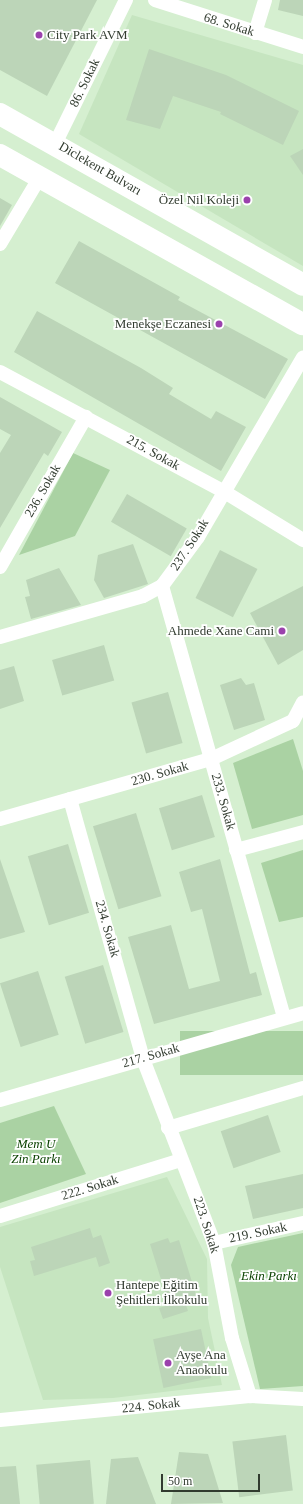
<!DOCTYPE html>
<meta charset="utf-8">
<style>
body{margin:0}
#map{position:relative;width:303px;height:1504px;overflow:hidden;background:#d5efd0;font-family:Georgia,serif}
div>[style]{position:absolute}
.built>*{inset:0;background:#c6e5c0}
.green>*{inset:0;background:#aad2a3;transform-origin:0 0}
.building>*{inset:0;background:#bcd5b8;transform-origin:0 0}
.street>*{height:14px;margin:-7px;padding:0 7px;transform-origin:7px;border-radius:7px;background:#fff}
.primary>*{height:22px;margin:-11px;padding:0 11px;transform-origin:11px;border-radius:11px;background:#fff}
.dots>*{width:11px;height:11px;translate:-50% -50%;box-sizing:border-box;border:2px solid #fff;border-radius:50%}
span{translate:-50% -50%;white-space:nowrap;text-align:center;line-height:1.15;-webkit-text-stroke:3.5px #fff;paint-order:stroke}
.street-label{font-size:13px;color:#313b2f}
.poi-label{font-size:13px;color:#313b2f}
.left{translate:0 -50%;text-align:left}
.right{translate:-100% -50%;text-align:right}
.park-label{font-size:13px;color:#0a4200;font-style:italic}
.scale{position:absolute;left:161px;top:1474px;width:99px;height:18px;box-sizing:border-box;border:2px solid #313b2f;border-top:0;padding-left:5px;font-size:12px;line-height:14px;white-space:nowrap;color:#313b2f;-webkit-text-stroke:3px #fff;paint-order:stroke}
</style>
<div id="map">
<div class="built">
<div style="clip-path:polygon(132px 15px,303px 65px,303px 266px,79px 134px)"></div>
<div style="clip-path:polygon(167px 1177px,207px 1259px,208px 1318px,222px 1385px,113px 1398px,43px 1400px,0 1267px,0 1227px)"></div>
</div>
<div class="green">
<div style="clip-path:polygon(73px 453px,110px 470px,75px 536px,19px 555px)"></div>
<div style="clip-path:polygon(293px 739px,303px 771px,303px 815px,252px 829px,233px 763px)"></div>
<div style="clip-path:polygon(303px 850px,303px 917px,279px 922px,261px 863px)"></div>
<div style="left:303px;top:1031px;width:44px;height:123px;rotate:90deg"></div>
<div style="clip-path:polygon(54px 1106px,86px 1174px,0 1203px,0 1123px)"></div>
<div style="clip-path:polygon(303px 1233px,303px 1386px,260px 1389px,231px 1265px,238px 1247px)"></div>
</div>
<div class="building">
<div style="clip-path:polygon(0 0,97px 0,47px 96px,0 70px)"></div>
<div style="clip-path:polygon(280px 0,303px 0,303px 16px,278px 10px)"></div>
<div style="clip-path:polygon(149px 49px,226px 75px,299px 111px,283px 145px,220px 114px,221px 112px,173px 96px,160px 129px,126px 120px)"></div>
<div style="clip-path:polygon(303px 149px,303px 175px,290px 156px)"></div>
<div style="clip-path:polygon(0 198px,12px 205px,0 226px)"></div>
<div style="clip-path:polygon(79px 241px,180px 297px,178px 300px,288px 359px,265px 399px,55px 283px)"></div>
<div style="clip-path:polygon(37px 311px,141px 368px,173px 388px,169px 394px,211px 419px,216px 411px,246px 427px,221px 471px,14px 352px)"></div>
<div style="clip-path:polygon(0 397px,62px 432px,48px 456px,44px 453px,0 528px,0 453px,11px 435px,0 429px)"></div>
<div style="left:127px;top:494px;width:69px;height:32px;rotate:30deg"></div>
<div style="clip-path:polygon(133px 544px,148px 584px,104px 598px,94px 580px,98px 555px)"></div>
<div style="left:220px;top:550px;width:42px;height:54px;rotate:27deg"></div>
<div style="clip-path:polygon(59px 568px,81px 605px,31px 619px,25px 597px,30px 596px,26px 580px)"></div>
<div style="clip-path:polygon(303px 586px,303px 650px,278px 665px,250px 613px)"></div>
<div style="left:104px;top:645px;width:37px;height:54px;rotate:74deg"></div>
<div style="clip-path:polygon(14px 666px,24px 701px,0 709px,0 670px)"></div>
<div style="clip-path:polygon(241px 678px,246px 685px,254px 683px,265px 720px,234px 730px,220px 685px)"></div>
<div style="left:168px;top:692px;width:53px;height:38px;rotate:74deg"></div>
<div style="left:202px;top:795px;width:44px;height:45px;rotate:73deg"></div>
<div style="left:136px;top:813px;width:87px;height:45px;rotate:73deg"></div>
<div style="left:68px;top:844px;width:72px;height:42px;rotate:73deg"></div>
<div style="clip-path:polygon(0 859px,25px 932px,0 939px)"></div>
<div style="clip-path:polygon(220px 859px,250px 974px,256px 972px,262px 995px,154px 1024px,128px 937px,171px 925px,189px 989px,220px 981px,202px 909px,191px 912px,179px 872px)"></div>
<div style="left:103px;top:965px;width:70px;height:40px;rotate:73deg"></div>
<div style="left:38px;top:971px;width:67px;height:40px;rotate:72deg"></div>
<div style="left:268px;top:1115px;width:39px;height:50px;rotate:71deg"></div>
<div style="clip-path:polygon(303px 1174px,303px 1208px,253px 1219px,245px 1186px)"></div>
<div style="clip-path:polygon(90px 1228px,93px 1238px,101px 1235px,110px 1263px,99px 1267px,96px 1257px,34px 1276px,30px 1261px,35px 1260px,31px 1247px)"></div>
<div style="clip-path:polygon(168px 1238px,170px 1243px,179px 1240px,198px 1301px,186px 1305px,188px 1311px,163px 1319px,159px 1308px,169px 1305px,150px 1244px)"></div>
<div style="left:201px;top:1329px;width:50px;height:49px;rotate:78deg"></div>
<div style="left:286px;top:1435px;width:56px;height:54px;rotate:83deg"></div>
<div style="clip-path:polygon(179px 1452px,208px 1454px,223px 1503px,171px 1504px)"></div>
<div style="clip-path:polygon(138px 1457px,156px 1504px,106px 1504px,111px 1459px)"></div>
<div style="left:90px;top:1460px;width:44px;height:54px;rotate:85deg"></div>
<div style="clip-path:polygon(16px 1466px,20px 1504px,0 1504px,0 1467px)"></div>
</div>
<div class="street">
<div style="left:155px;top:0;width:155px;rotate:17.6deg"></div>
<div style="left:255px;top:33px;width:34px;rotate:-73deg"></div>
<div style="left:55px;top:144px;width:161px;rotate:-63.8deg"></div>
<div style="left:0;top:244px;width:78px;rotate:-59.2deg"></div>
<div style="left:0;top:372px;width:253px;rotate:28.1deg"></div>
<div style="left:223px;top:491px;width:94px;rotate:31.5deg"></div>
<div style="left:0;top:567px;width:173px;rotate:-60.2deg"></div>
<div style="left:162px;top:586px;width:449px;rotate:74.2deg"></div>
<div style="left:0;top:637px;width:149px;rotate:-16deg"></div>
<div style="left:143px;top:596px;width:21px;rotate:-28deg"></div>
<div style="left:162px;top:586px;width:61px;rotate:-53.7deg"></div>
<div style="left:198px;top:537px;width:208px;rotate:-59.7deg"></div>
<div style="left:70px;top:799px;width:270px;rotate:74.3deg"></div>
<div style="left:143px;top:1059px;width:197px;rotate:68.9deg"></div>
<div style="left:214px;top:1243px;width:97px;rotate:79.3deg"></div>
<div style="left:232px;top:1338px;width:61px;rotate:72.8deg"></div>
<div style="left:0;top:819px;width:219px;rotate:-15.9deg"></div>
<div style="left:211px;top:759px;width:90px;rotate:-24.9deg"></div>
<div style="left:293px;top:721px;width:21px;rotate:-62deg"></div>
<div style="left:236px;top:850px;width:69px;rotate:-15deg"></div>
<div style="left:0;top:1100px;width:315px;rotate:-16deg"></div>
<div style="left:168px;top:1128px;width:141px;rotate:-16.5deg"></div>
<div style="left:0;top:1216px;width:189px;rotate:-17.2deg"></div>
<div style="left:214px;top:1243px;width:91px;rotate:-12.7deg"></div>
<div style="left:0;top:1420px;width:251px;rotate:-5.5deg"></div>
<div style="left:250px;top:1396px;width:53px;rotate:3.2deg"></div>
</div>
<div class="primary">
<div style="left:0;top:114px;width:348px;rotate:29.4deg"></div>
<div style="left:0;top:155px;width:347px;rotate:29.2deg"></div>
</div>
<div class="dots">
<div style="left:39px;top:35px;background:#9b41ad"></div>
<div style="left:247px;top:200px;background:#9b41ad"></div>
<div style="left:219px;top:324px;background:#9b41ad"></div>
<div style="left:282px;top:631px;background:#9b41ad"></div>
<div style="left:108px;top:1293px;background:#9b41ad"></div>
<div style="left:168px;top:1363px;background:#9b41ad"></div>
</div>
<div class="street-label">
<span style="left:229px;top:25px;rotate:17deg">68. Sokak</span>
<span style="left:85px;top:83px;rotate:-64deg">86. Sokak</span>
<span style="left:100px;top:169px;rotate:30deg">Diclekent Bulvarı</span>
<span style="left:153px;top:453px;rotate:29deg">215. Sokak</span>
<span style="left:43px;top:491px;rotate:-60deg">236. Sokak</span>
<span style="left:190px;top:545px;rotate:-57deg">237. Sokak</span>
<span style="left:160px;top:774px;rotate:-16deg">230. Sokak</span>
<span style="left:223px;top:802px;rotate:74deg">233. Sokak</span>
<span style="left:107px;top:929px;rotate:74deg">234. Sokak</span>
<span style="left:151px;top:1056px;rotate:-16deg">217. Sokak</span>
<span style="left:90px;top:1188px;rotate:-17deg">222. Sokak</span>
<span style="left:206px;top:1225px;rotate:72deg">223. Sokak</span>
<span style="left:258px;top:1233px;rotate:-12deg">219. Sokak</span>
<span style="left:151px;top:1406px;rotate:-6deg">224. Sokak</span>
</div>
<div class="poi-label">
<span class="left" style="left:47px;top:35px">City Park AVM</span>
<span class="right" style="left:239px;top:200px">Özel Nil Koleji</span>
<span class="right" style="left:211px;top:324px">Menekşe Eczanesi</span>
<span class="right" style="left:274px;top:631px">Ahmede Xane Cami</span>
<span class="left" style="left:116px;top:1293px">Hantepe Eğitim<br>Şehitleri İlkokulu</span>
<span class="left" style="left:176px;top:1363px">Ayşe Ana<br>Anaokulu</span>
</div>
<div class="park-label">
<span style="left:36px;top:1152px">Mem U<br>Zin Parkı</span>
<span style="left:269px;top:1276px">Ekin Parkı</span>
</div>
<div class="scale">50 m</div>
</div>
